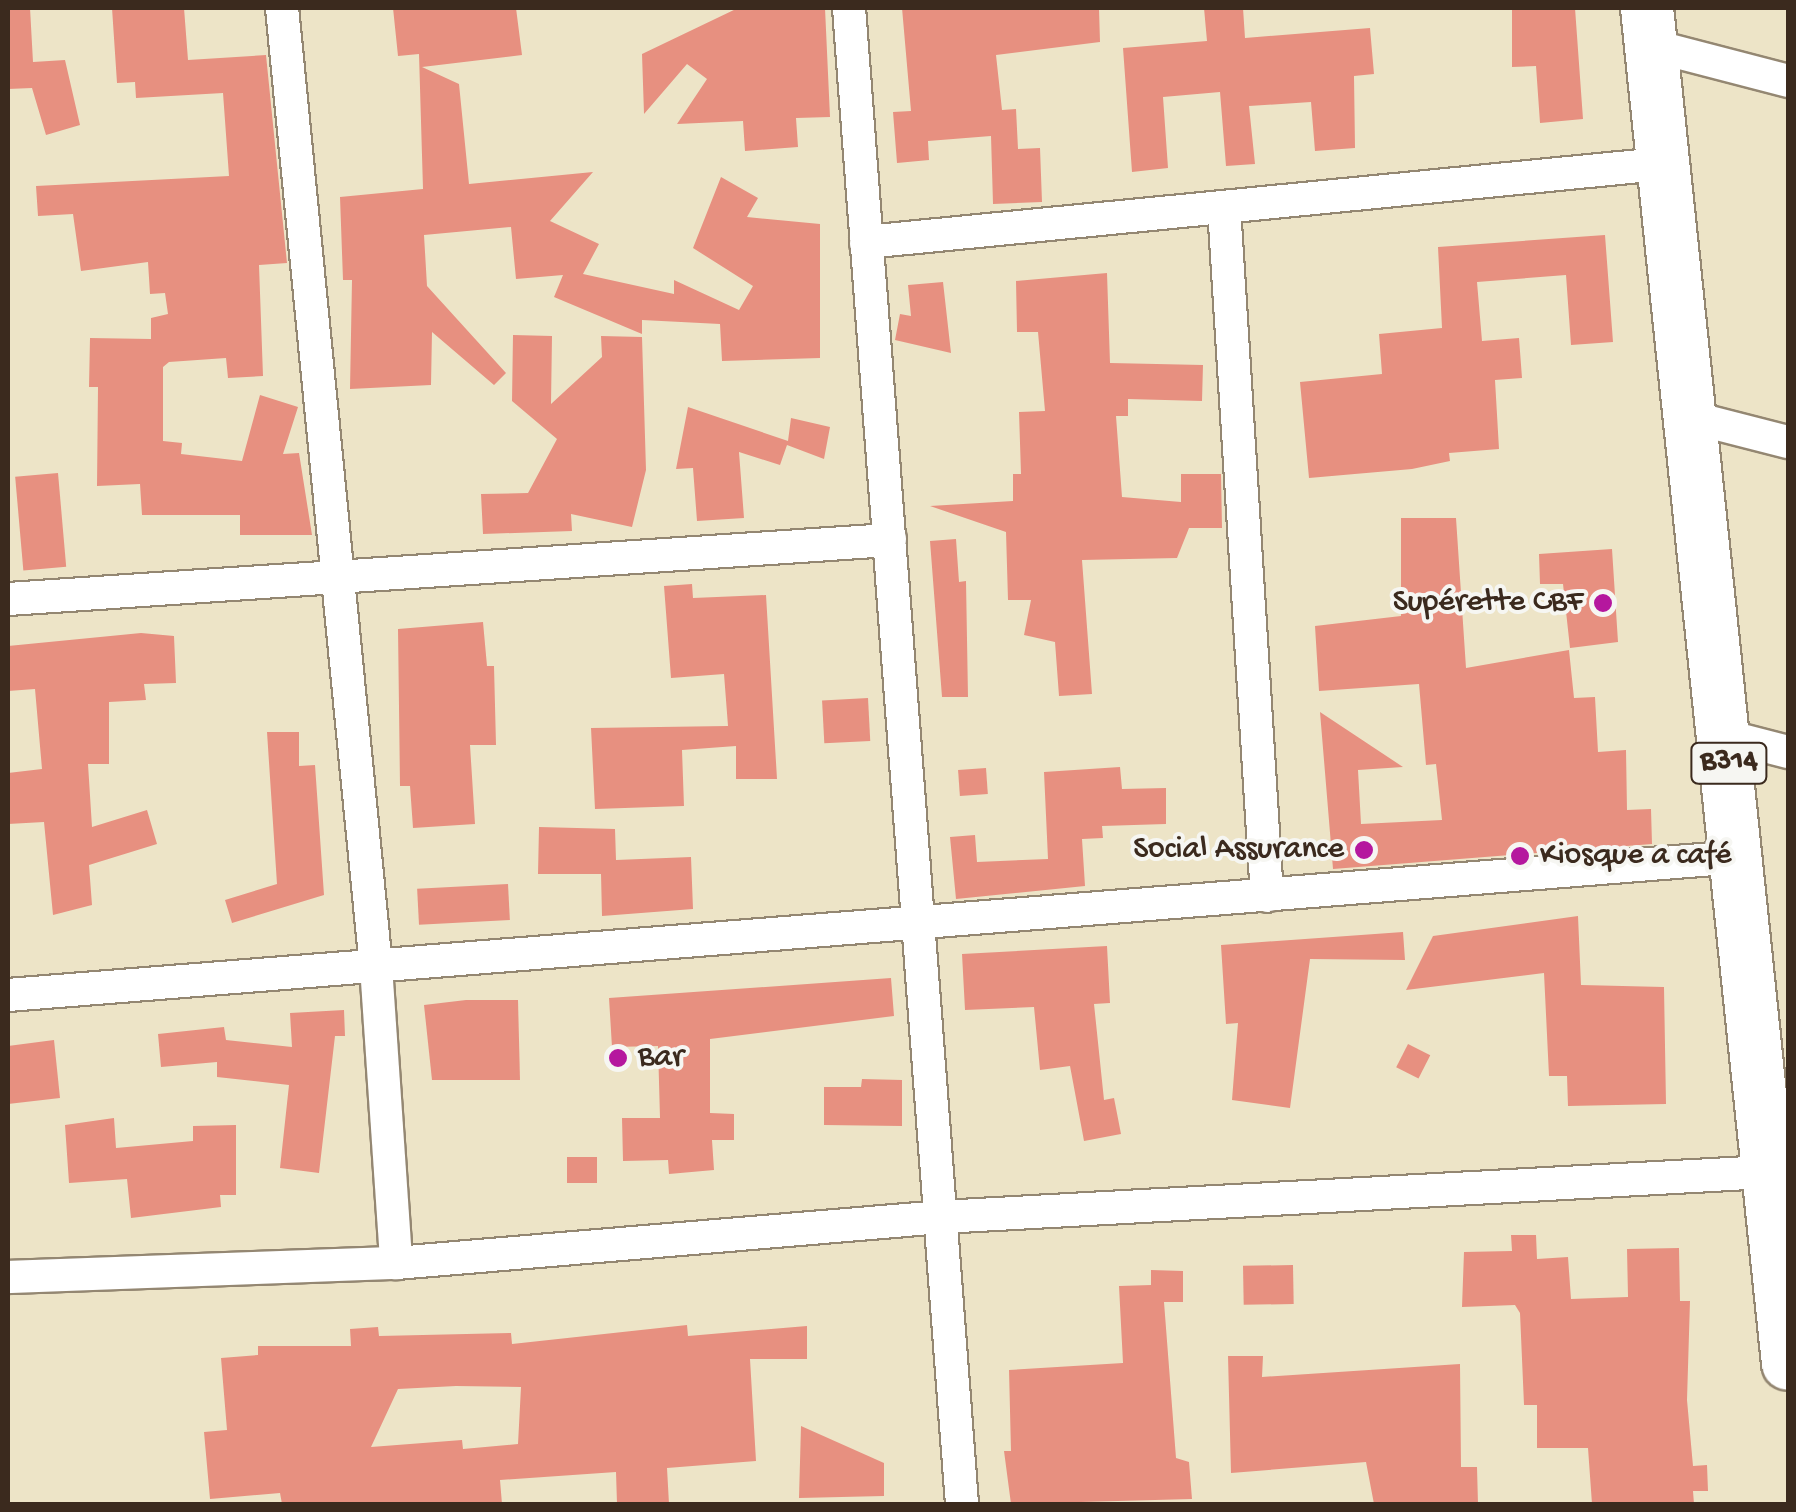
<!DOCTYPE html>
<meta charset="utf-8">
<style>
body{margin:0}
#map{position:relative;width:1796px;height:1512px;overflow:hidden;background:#ede4c7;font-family:"Gochi Hand",sans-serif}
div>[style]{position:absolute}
.building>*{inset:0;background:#e79080;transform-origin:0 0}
.roads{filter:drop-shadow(2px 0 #948772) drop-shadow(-2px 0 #948772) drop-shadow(0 2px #948772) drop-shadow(0 -2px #948772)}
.minor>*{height:32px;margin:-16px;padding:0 16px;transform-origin:16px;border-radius:16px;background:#fff}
.primary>*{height:52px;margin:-26px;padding:0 26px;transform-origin:26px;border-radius:26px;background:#fff}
.dots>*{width:28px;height:28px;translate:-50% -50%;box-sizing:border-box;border:5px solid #f6f6f2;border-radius:50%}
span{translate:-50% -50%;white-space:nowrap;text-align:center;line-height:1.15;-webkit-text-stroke:8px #f6f6f2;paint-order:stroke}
.shield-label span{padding:2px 8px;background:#f6f6f2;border:2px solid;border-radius:8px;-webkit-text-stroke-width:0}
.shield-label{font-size:30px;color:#3b2a1e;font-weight:700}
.poi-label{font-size:32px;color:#3b2a1e}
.right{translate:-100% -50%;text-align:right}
.left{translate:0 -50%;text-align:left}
.frame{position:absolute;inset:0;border:10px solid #3b2a1e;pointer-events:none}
</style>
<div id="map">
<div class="building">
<div style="clip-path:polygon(8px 8px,30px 8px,33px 62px,65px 60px,80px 125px,46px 135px,32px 88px,8px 89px)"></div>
<div style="clip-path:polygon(112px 8px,184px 8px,188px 60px,266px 55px,287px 263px,259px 265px,263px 376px,228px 378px,226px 358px,169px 362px,163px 367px,163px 441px,182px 443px,181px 454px,242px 461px,260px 395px,298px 407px,283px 454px,299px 453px,312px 535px,240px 535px,240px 515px,142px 515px,140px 484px,97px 486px,98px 387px,89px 387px,90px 338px,151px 339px,151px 318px,168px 314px,165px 293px,150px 294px,148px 262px,81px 271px,73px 214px,38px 216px,36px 186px,229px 176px,223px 93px,136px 98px,135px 82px,117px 83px)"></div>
<div style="clip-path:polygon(393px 8px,516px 8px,522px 55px,422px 67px,459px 84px,469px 184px,593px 172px,550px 221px,599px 244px,583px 274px,674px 294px,674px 280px,739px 310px,753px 286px,693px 248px,721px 177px,758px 198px,747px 217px,820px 224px,820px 358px,722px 361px,720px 324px,642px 320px,642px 334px,554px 297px,563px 275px,516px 279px,511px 227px,424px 235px,427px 286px,506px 373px,494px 385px,432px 332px,431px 385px,350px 389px,352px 280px,343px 280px,340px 197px,423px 189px,419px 54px,398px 56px)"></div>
<div style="clip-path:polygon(738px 8px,825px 8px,830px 117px,796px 118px,798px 147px,745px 151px,743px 121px,677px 124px,707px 79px,687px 64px,644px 114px,642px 54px)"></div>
<div style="clip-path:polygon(902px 8px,1099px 8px,1100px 42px,996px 55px,1002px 110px,1016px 109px,1018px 149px,1040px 148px,1042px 202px,993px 204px,991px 136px,928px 141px,929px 160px,897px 163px,893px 112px,911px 111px)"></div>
<div style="clip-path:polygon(1204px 8px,1243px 8px,1245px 38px,1370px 28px,1374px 74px,1354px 76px,1355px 148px,1315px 151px,1311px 102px,1249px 106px,1255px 164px,1226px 166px,1220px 92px,1163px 97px,1168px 168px,1132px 172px,1123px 48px,1207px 41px)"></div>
<div style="clip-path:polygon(1512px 8px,1575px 8px,1583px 119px,1540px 123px,1536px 66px,1512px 67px)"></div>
<div style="clip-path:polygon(1605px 235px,1613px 342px,1571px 345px,1566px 275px,1477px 282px,1482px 341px,1519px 338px,1522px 378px,1495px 380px,1499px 449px,1449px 453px,1450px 461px,1412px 469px,1309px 478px,1300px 382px,1382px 374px,1379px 334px,1442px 328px,1438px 247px)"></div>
<div style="clip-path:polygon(1107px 273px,1110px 363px,1203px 365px,1202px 401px,1128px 399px,1128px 416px,1116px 416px,1122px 497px,1181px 502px,1181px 474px,1221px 474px,1222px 528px,1189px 528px,1177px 558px,1082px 560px,1092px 694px,1059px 696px,1055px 642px,1024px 635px,1031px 600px,1008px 600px,1006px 532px,930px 506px,1013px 501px,1013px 474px,1021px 474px,1019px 412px,1045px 411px,1038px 332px,1017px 332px,1016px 281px)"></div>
<div style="clip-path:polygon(943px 282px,951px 353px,895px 340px,900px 314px,911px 316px,908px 285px)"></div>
<div style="clip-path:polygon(513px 335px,552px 336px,551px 404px,602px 357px,601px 336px,642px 337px,646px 470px,632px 527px,571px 514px,572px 531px,483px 534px,481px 494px,528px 493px,557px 439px,512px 401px)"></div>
<div style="clip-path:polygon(688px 407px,788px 441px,791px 418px,830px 427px,824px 459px,787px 445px,780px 465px,739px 452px,744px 518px,697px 521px,693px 468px,676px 469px)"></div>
<div style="left:58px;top:473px;width:94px;height:43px;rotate:85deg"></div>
<div style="clip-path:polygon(1401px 518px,1456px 518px,1466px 668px,1569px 650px,1574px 698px,1595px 697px,1598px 752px,1626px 750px,1627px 810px,1651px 809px,1652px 844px,1333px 869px,1320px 712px,1403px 767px,1358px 770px,1361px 824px,1442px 820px,1436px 764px,1426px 765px,1419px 684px,1319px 691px,1315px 626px,1401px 616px)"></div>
<div style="clip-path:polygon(956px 539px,959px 582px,966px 581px,968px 697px,942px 697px,930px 541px)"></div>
<div style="clip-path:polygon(1612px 549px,1618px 642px,1570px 648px,1563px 584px,1540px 584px,1539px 554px)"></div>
<div style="clip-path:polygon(692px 584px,693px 598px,766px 595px,777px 779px,736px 779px,736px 746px,682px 750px,684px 806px,595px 809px,591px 728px,728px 726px,724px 674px,671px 678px,664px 586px)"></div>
<div style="clip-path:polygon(483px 622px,487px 666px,494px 666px,496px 745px,470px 745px,475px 824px,413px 828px,410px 786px,400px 786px,398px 629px)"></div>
<div style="clip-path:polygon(141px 633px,174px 636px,176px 683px,144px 684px,146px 700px,109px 702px,109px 764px,88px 764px,92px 827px,147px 810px,157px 844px,89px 865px,92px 905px,53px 915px,44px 822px,8px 824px,8px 773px,42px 769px,35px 689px,8px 691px,8px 646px)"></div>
<div style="left:868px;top:698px;width:43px;height:46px;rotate:87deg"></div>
<div style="clip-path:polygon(267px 732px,299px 732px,299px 766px,315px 765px,324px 895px,232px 923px,225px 900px,277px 884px)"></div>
<div style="clip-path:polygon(1120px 767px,1122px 789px,1166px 788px,1166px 824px,1102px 826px,1103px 838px,1082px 839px,1085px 886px,956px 899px,950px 837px,975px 835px,977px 862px,1048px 859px,1044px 772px)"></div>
<div style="left:986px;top:768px;width:26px;height:28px;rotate:86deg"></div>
<div style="clip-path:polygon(539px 827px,615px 829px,616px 860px,691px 857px,693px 909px,602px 916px,601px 874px,538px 874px)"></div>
<div style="left:508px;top:884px;width:36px;height:91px;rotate:87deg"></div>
<div style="clip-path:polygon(1578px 916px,1581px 985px,1664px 987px,1666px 1104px,1568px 1106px,1567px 1076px,1549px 1076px,1544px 973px,1406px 990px,1433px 936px)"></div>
<div style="clip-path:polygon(1403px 932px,1405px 960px,1310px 959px,1290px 1108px,1232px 1100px,1238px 1023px,1226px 1024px,1221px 945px)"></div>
<div style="clip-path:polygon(1107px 946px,1110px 1003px,1094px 1004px,1104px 1100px,1114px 1098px,1121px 1134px,1084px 1141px,1070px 1066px,1040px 1070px,1034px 1007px,965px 1010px,962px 954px)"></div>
<div style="clip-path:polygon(891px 978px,894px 1016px,710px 1039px,710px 1113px,734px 1114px,734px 1140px,712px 1140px,714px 1170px,669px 1174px,668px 1160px,623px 1161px,622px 1118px,660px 1118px,658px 1046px,612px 1047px,609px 998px)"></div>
<div style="clip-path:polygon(466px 1000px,518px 1000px,520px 1080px,432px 1080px,424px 1005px)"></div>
<div style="clip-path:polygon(344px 1010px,345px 1036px,335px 1036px,319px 1173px,280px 1168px,289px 1085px,217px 1077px,217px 1062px,161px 1067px,158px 1034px,224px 1027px,226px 1040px,292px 1047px,290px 1013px)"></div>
<div style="clip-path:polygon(54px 1040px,60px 1098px,8px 1104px,8px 1046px)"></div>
<div style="left:1408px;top:1044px;width:25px;height:26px;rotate:27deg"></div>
<div style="clip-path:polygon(862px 1079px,902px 1080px,902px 1126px,824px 1125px,824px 1087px,861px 1087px)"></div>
<div style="clip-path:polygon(114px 1118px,116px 1148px,193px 1141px,193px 1126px,236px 1125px,236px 1195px,220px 1195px,221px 1207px,131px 1218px,127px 1179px,69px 1183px,65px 1125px)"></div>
<div style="left:567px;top:1157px;width:30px;height:26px"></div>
<div style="clip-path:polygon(1511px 1235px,1536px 1235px,1537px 1259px,1568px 1257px,1571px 1299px,1628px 1297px,1627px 1249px,1679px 1248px,1680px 1301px,1690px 1301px,1687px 1400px,1693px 1466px,1707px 1465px,1708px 1491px,1693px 1491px,1694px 1504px,1592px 1504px,1588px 1448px,1537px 1448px,1537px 1405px,1524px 1405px,1520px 1313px,1515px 1305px,1462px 1307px,1464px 1252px,1512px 1251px)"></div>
<div style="left:1293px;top:1265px;width:39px;height:50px;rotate:89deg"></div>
<div style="clip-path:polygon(1151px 1270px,1183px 1271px,1183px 1302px,1164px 1302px,1176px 1458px,1189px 1462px,1192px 1499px,1011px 1504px,1004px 1451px,1011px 1451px,1009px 1370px,1123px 1363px,1119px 1286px,1151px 1285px)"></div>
<div style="clip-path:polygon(evenodd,687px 1325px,688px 1336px,807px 1326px,807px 1359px,750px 1359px,756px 1461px,667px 1468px,669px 1504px,617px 1504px,616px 1472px,500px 1480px,502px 1504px,282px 1504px,280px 1493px,210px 1499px,204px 1432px,227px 1430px,221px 1358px,258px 1355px,258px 1346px,351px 1346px,350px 1329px,378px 1327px,379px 1336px,511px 1333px,512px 1344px,687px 1325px,456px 1386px,521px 1387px,518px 1444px,463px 1449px,462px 1440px,371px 1447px,398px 1389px,456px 1386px)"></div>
<div style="clip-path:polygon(1228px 1356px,1263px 1356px,1262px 1377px,1460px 1364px,1461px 1467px,1477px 1467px,1478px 1504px,1374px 1504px,1366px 1462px,1231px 1473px)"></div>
<div style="clip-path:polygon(801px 1426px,884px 1463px,884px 1496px,799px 1498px)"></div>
</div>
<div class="roads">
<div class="minor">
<div style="left:282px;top:8px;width:963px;rotate:84.4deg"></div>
<div style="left:376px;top:966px;width:298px;rotate:86.1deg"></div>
<div style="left:849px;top:8px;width:1500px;rotate:85.68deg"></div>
<div style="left:1650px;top:45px;width:143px;rotate:14.6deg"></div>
<div style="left:1224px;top:207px;width:690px;rotate:86.43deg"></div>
<div style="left:866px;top:242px;width:798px;rotate:-5.61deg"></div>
<div style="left:1686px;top:416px;width:105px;rotate:14.3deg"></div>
<div style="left:8px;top:599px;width:884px;rotate:-3.83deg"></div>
<div style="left:1726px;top:736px;width:64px;rotate:14.5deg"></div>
<div style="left:8px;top:995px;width:1735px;rotate:-4.56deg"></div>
<div style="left:8px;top:1277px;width:388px;rotate:-2.1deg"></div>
<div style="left:396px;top:1263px;width:547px;rotate:-4.82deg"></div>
<div style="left:941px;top:1217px;width:844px;rotate:-3.12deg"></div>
</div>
<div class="primary">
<div style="left:1647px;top:8px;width:1363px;rotate:84.06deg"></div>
</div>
</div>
<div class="dots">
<div style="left:1603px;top:603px;background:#b5179e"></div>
<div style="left:1364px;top:850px;background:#b5179e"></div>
<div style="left:1520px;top:856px;background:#b5179e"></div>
<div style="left:618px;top:1058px;background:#b5179e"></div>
</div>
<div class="shield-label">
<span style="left:1729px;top:763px">B314</span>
</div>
<div class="poi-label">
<span class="right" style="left:1583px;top:603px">Supérette CBF</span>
<span class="right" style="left:1344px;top:850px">Social Assurance</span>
<span class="left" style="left:1540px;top:856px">Kiosque a café</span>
<span class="left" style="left:638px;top:1058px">Bar</span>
</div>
<div class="frame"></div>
</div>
